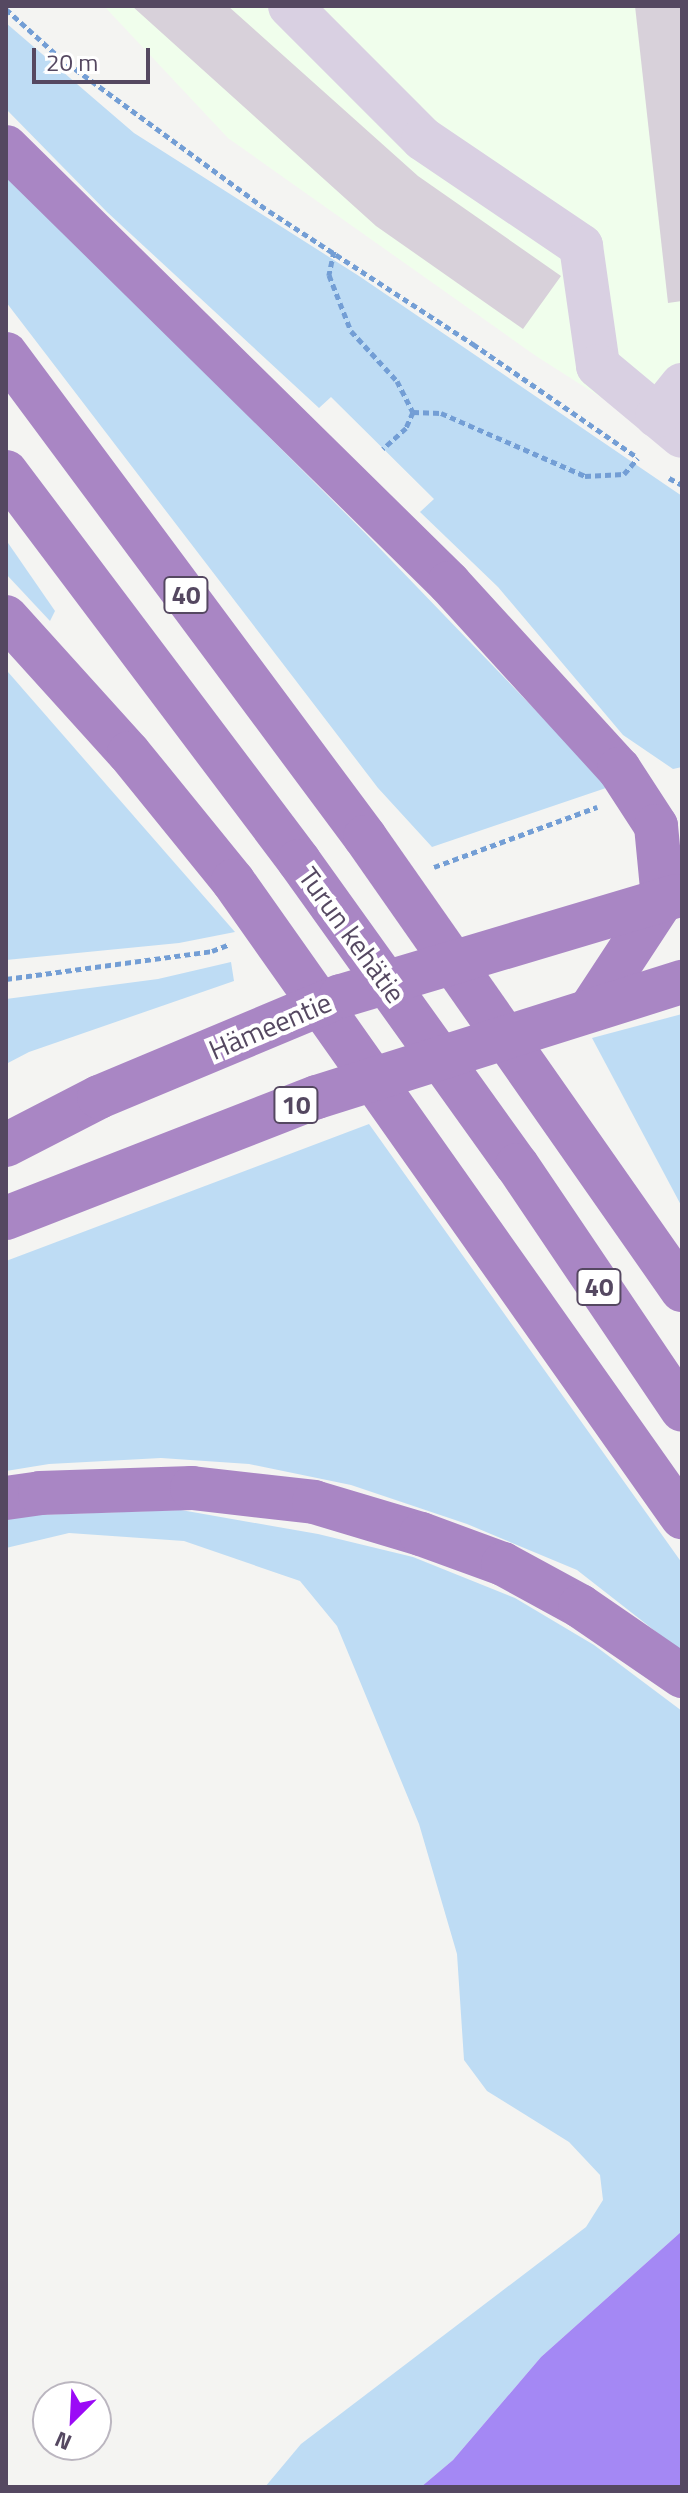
<!DOCTYPE html>
<meta charset="utf-8">
<style>
body{margin:0}
#map{position:relative;width:688px;height:2493px;overflow:hidden;background:#f4f4f2;font-family:"Titillium Web",sans-serif}
div>[style]{position:absolute}
.commercial>*{inset:0;background:#f0feec}
.green>*{inset:0;background:#bedcf4}
.water>*{inset:0;background:#a488f4}
.building>*{inset:0;background:#d8d1da}
.path>*{height:5px;margin-top:-2.5px;transform-origin:0;background:repeating-linear-gradient(90deg,#739ed5 0 6px,transparent 0 10px)}
.minor>*{height:44px;margin:-22px;padding:0 22px;transform-origin:22px;border-radius:22px;background:#d9d0e2}
.highway>*{height:44px;margin:-22px;padding:0 22px;transform-origin:22px;border-radius:22px;background:#a986c4}
span{translate:-50% -50%;white-space:nowrap;text-align:center;line-height:1.15;-webkit-text-stroke:8px #fff;paint-order:stroke}
.shield-label span{padding:2px 6px;background:#fff;border:2px solid;border-radius:6px;-webkit-text-stroke-width:0}
.shield-label{font-size:26px;color:#554861;font-weight:700}
.street-label{font-size:28px;color:#554861}
.frame{position:absolute;inset:0;border:8px solid #554861;pointer-events:none}
.north{position:absolute;left:32px;top:2381px;width:80px;height:80px;box-sizing:border-box;background:#fff;border:2px solid #bbb6c0;border-radius:50%;rotate:204deg;font-size:22px;font-weight:700;line-height:32px;text-align:center;color:#554861}
.north::after{content:'';display:block;margin:auto;width:28px;height:36px;background:#9b0af6;clip-path:polygon(50% 0,100% 100%,50% 72%,0 100%)}
.scale{position:absolute;left:32px;top:48px;width:118px;height:36px;box-sizing:border-box;border:4px solid #554861;border-top:0;padding-left:10px;font-size:24px;line-height:28px;white-space:nowrap;color:#554861;-webkit-text-stroke:6px #fff;paint-order:stroke}
</style>
<div id="map">
<div class="commercial">
<div style="clip-path:polygon(104px 6px,682px 6px,682px 449px,536px 356px,228px 138px)"></div>
</div>
<div class="green">
<div style="clip-path:polygon(6px 23px,134px 133px,359px 276px,682px 496px,682px 767px,673px 769px,623px 735px,498px 587px,420px 512px,434px 499px,331px 397px,319px 408px,107px 212px,6px 109px)"></div>
<div style="clip-path:polygon(6px 173px,365px 533px,548px 723px,587px 756px,606px 788px,432px 847px,378px 788px,6px 302px)"></div>
<div style="clip-path:polygon(6px 540px,55px 611px,50px 621px,6px 574px)"></div>
<div style="clip-path:polygon(6px 670px,8px 672px,235px 932px,179px 943px,6px 960px)"></div>
<div style="clip-path:polygon(231px 962px,234px 981px,29px 1052px,6px 1064px,6px 999px,158px 979px)"></div>
<div style="clip-path:polygon(682px 1014px,682px 1207px,592px 1038px)"></div>
<div style="clip-path:polygon(369px 1124px,682px 1563px,682px 1652px,577px 1570px,467px 1524px,351px 1485px,249px 1464px,161px 1458px,49px 1464px,6px 1471px,6px 1261px)"></div>
<div style="clip-path:polygon(181px 1510px,318px 1534px,413px 1557px,515px 1598px,594px 1645px,682px 1711px,682px 2231px,541px 2357px,453px 2460px,421px 2487px,265px 2487px,301px 2444px,586px 2227px,603px 2200px,600px 2175px,569px 2142px,487px 2091px,464px 2060px,457px 1954px,419px 1824px,337px 1626px,300px 1581px,184px 1541px,69px 1533px,6px 1548px,6px 1516px)"></div>
</div>
<div class="water">
<div style="clip-path:polygon(682px 2231px,682px 2487px,421px 2487px,453px 2460px,541px 2357px)"></div>
</div>
<div class="building">
<div style="clip-path:polygon(132px 6px,228px 6px,418px 176px,561px 276px,523px 329px,376px 226px)"></div>
<div style="clip-path:polygon(635px 6px,682px 6px,682px 301px,668px 303px)"></div>
</div>
<div class="path">
<div style="left:6px;top:9px;width:72px;rotate:42.2deg"></div>
<div style="left:59px;top:57px;width:260px;rotate:36.3deg"></div>
<div style="left:269px;top:211px;width:244px;rotate:33.1deg"></div>
<div style="left:473px;top:344px;width:199px;rotate:34.6deg"></div>
<div style="left:334px;top:251px;width:25px;rotate:102deg"></div>
<div style="left:329px;top:275px;width:60px;rotate:68.6deg"></div>
<div style="left:351px;top:331px;width:68px;rotate:47.4deg"></div>
<div style="left:397px;top:381px;width:35px;rotate:63deg"></div>
<div style="left:413px;top:412px;width:17px;rotate:114deg"></div>
<div style="left:406px;top:428px;width:31px;rotate:138deg"></div>
<div style="left:413px;top:412px;width:28px;rotate:2deg"></div>
<div style="left:441px;top:413px;width:157px;rotate:23.6deg"></div>
<div style="left:585px;top:476px;width:39px;rotate:-3deg"></div>
<div style="left:624px;top:474px;width:21px;rotate:-49deg"></div>
<div style="left:669px;top:478px;width:15px;rotate:28deg"></div>
<div style="left:434px;top:867px;width:174px;rotate:-20.2deg"></div>
<div style="left:6px;top:979px;width:208px;rotate:-7.7deg"></div>
<div style="left:212px;top:951px;width:19px;rotate:-21deg"></div>
</div>
<div class="minor">
<div style="left:290px;top:6px;width:188px;rotate:45deg"></div>
<div style="left:423px;top:139px;width:191px;rotate:34.1deg"></div>
<div style="left:581px;top:246px;width:121px;rotate:81.9deg"></div>
<div style="left:598px;top:366px;width:109px;rotate:39.8deg"></div>
<div style="left:657px;top:416px;width:40px;rotate:-51deg"></div>
</div>
<div class="highway">
<div style="left:6px;top:147px;width:622px;rotate:44.54deg"></div>
<div style="left:449px;top:583px;width:252px;rotate:47.6deg"></div>
<div style="left:619px;top:769px;width:68px;rotate:57deg"></div>
<div style="left:656px;top:826px;width:73px;rotate:84.5deg"></div>
<div style="left:663px;top:899px;width:129px;rotate:123.3deg"></div>
<div style="left:6px;top:354px;width:602px;rotate:53.38deg"></div>
<div style="left:365px;top:837px;width:553px;rotate:55.02deg"></div>
<div style="left:6px;top:472px;width:487px;rotate:53deg"></div>
<div style="left:299px;top:861px;width:374px;rotate:54.4deg"></div>
<div style="left:517px;top:1165px;width:295px;rotate:56deg"></div>
<div style="left:6px;top:617px;width:183px;rotate:47.9deg"></div>
<div style="left:129px;top:753px;width:165px;rotate:50.9deg"></div>
<div style="left:233px;top:881px;width:779px;rotate:54.78deg"></div>
<div style="left:6px;top:1145px;width:105px;rotate:-27.3deg"></div>
<div style="left:99px;top:1097px;width:262px;rotate:-22.7deg"></div>
<div style="left:341px;top:996px;width:350px;rotate:-16.6deg"></div>
<div style="left:6px;top:1218px;width:334px;rotate:-21.3deg"></div>
<div style="left:317px;top:1097px;width:383px;rotate:-17.5deg"></div>
<div style="left:6px;top:1498px;width:34px;rotate:-8deg"></div>
<div style="left:40px;top:1493px;width:152px;rotate:-1.9deg"></div>
<div style="left:192px;top:1488px;width:123px;rotate:6.5deg"></div>
<div style="left:314px;top:1502px;width:112px;rotate:16.7deg"></div>
<div style="left:421px;top:1534px;width:87px;rotate:20.1deg"></div>
<div style="left:503px;top:1564px;width:88px;rotate:28.6deg"></div>
<div style="left:580px;top:1606px;width:124px;rotate:34.5deg"></div>
</div>
<div class="shield-label">
<span style="left:186px;top:595px">40</span>
<span style="left:296px;top:1105px">10</span>
<span style="left:599px;top:1287px">40</span>
</div>
<div class="street-label">
<span style="left:352px;top:935px;rotate:54deg">Turun kehätie</span>
<span style="left:270px;top:1026px;rotate:-23deg">Hämeentie</span>
</div>
<div class="frame"></div>
<div class="north">N</div>
<div class="scale">20 m</div>
</div>
